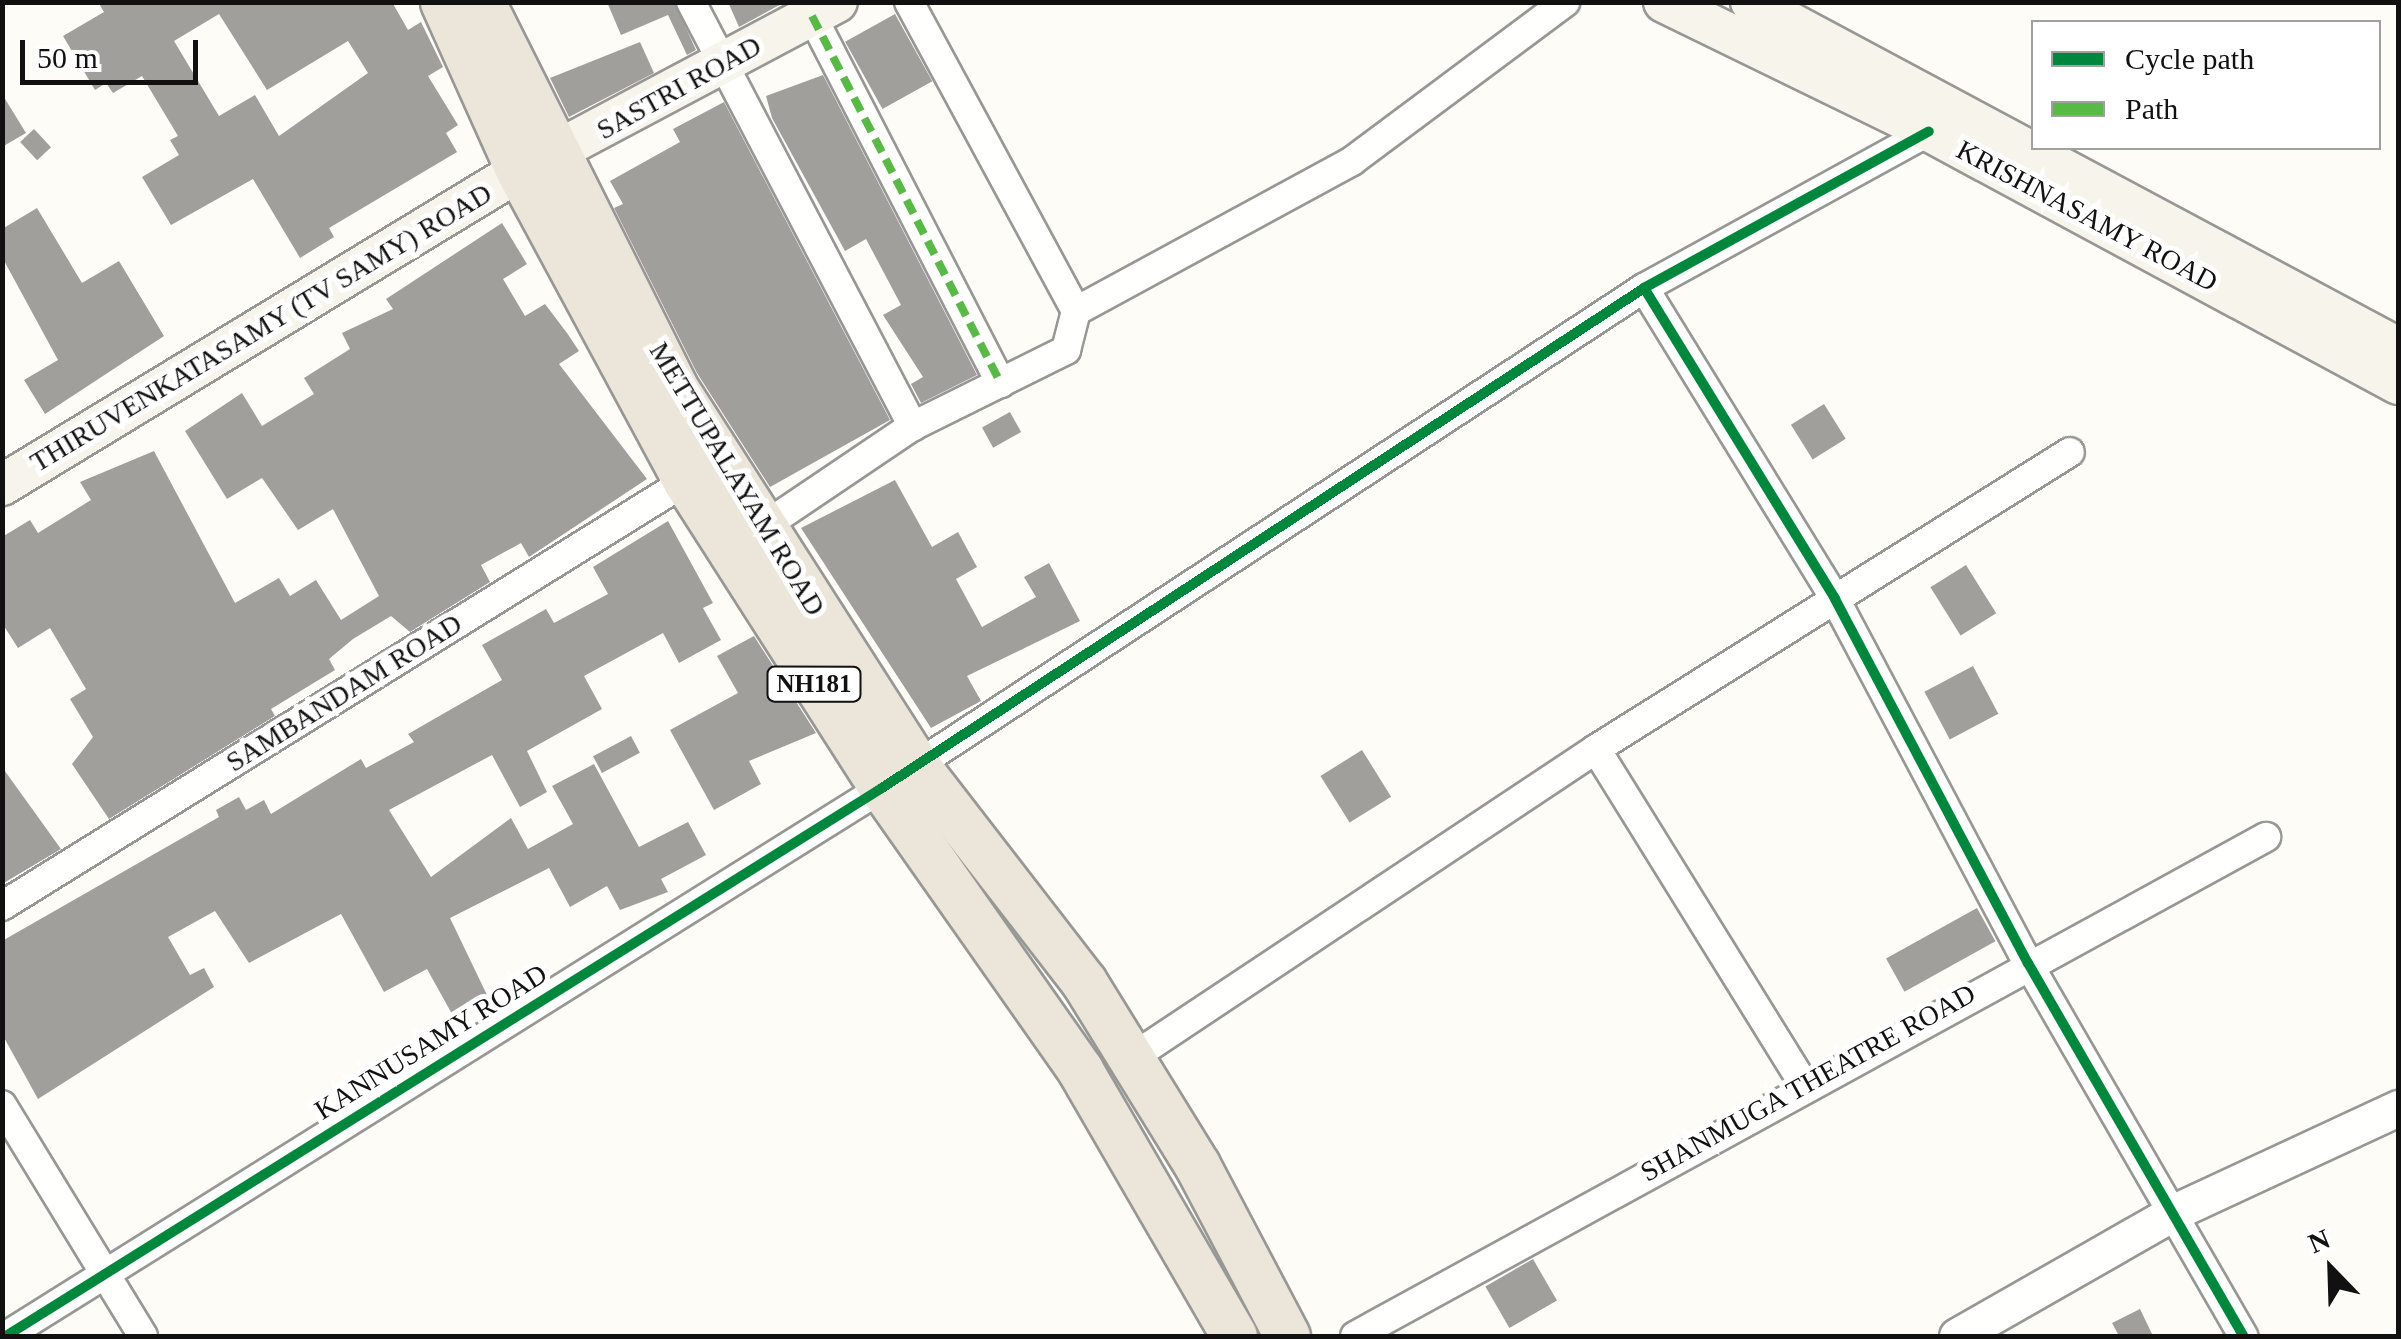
<!DOCTYPE html>
<style>
body{margin:0}
#map{position:relative;width:2401px;height:1339px;overflow:hidden;background:#fdfcf7;font-family:Georgia,serif}
div>[style]{position:absolute}
.building>*{inset:0;background:#a19f9c;transform-origin:0 0}
.roads{filter:drop-shadow(2px 0 #979795) drop-shadow(-2px 0 #979795) drop-shadow(0 2px #979795) drop-shadow(0 -2px #979795)}
.minor>*{height:28px;margin:-14px;padding:0 14px;transform-origin:14px;border-radius:14px;background:#fffffe}
.tertiary>*{height:35px;margin:-17.5px;padding:0 17.5px;transform-origin:17.5px;border-radius:17.5px;background:#fffffe}
.secondary>*{height:40px;margin:-20px;padding:0 20px;transform-origin:20px;border-radius:20px;background:#f6f4eb}
.trunk>*{height:45px;margin:-22.5px;padding:0 22.5px;transform-origin:22.5px;border-radius:22.5px;background:#ece5da}
.quiet>*{height:8px;margin-top:-4px;transform-origin:0;background:repeating-linear-gradient(90deg,#58b947 0 15px,transparent 0 23px)}
.cycleway>*{height:10px;margin:-5px;padding:0 5px;transform-origin:5px;border-radius:5px;background:#00873e}
span{translate:-50% -50%;white-space:nowrap;text-align:center;line-height:1.15;-webkit-text-stroke:10px #fff;paint-order:stroke}
.shield-label span{padding:2px 8px;background:#fff;border:2px solid;border-radius:8px;-webkit-text-stroke-width:0}
.shield-label{font-size:25px;color:#111;font-weight:700}
.street-label{font-size:28px;color:#111}
.frame{position:absolute;inset:0;border:5px solid #111;pointer-events:none}
.legend{position:absolute;left:2031px;top:20px;width:350px;height:130px;box-sizing:border-box;background:#fff;border:2px solid #a0a0a0;margin:0;padding:12px 18px;list-style:none;font-size:30px;color:#111}
.legend li{display:flex;align-items:center;gap:20px;height:50px}
.legend b{width:50px;border:2px solid #a0a0a0}
.north{position:absolute;left:2281px;top:1219px;width:100px;height:100px;-webkit-text-stroke:8px #fff;paint-order:stroke;rotate:337deg;font-size:28px;font-weight:700;line-height:40px;text-align:center;color:#111}
.north::after{content:'';display:block;margin:auto;width:35px;height:45px;background:#111;clip-path:polygon(50% 0,100% 100%,50% 72%,0 100%)}
.scale{position:absolute;left:20px;top:40px;width:178px;height:45px;box-sizing:border-box;border:5px solid #111;border-top:0;padding-left:12px;font-size:30px;line-height:35px;white-space:nowrap;color:#111;-webkit-text-stroke:8px #fff;paint-order:stroke}
</style>
<div id="map">
<div class="building">
<div style="clip-path:polygon(evenodd,98px 2px,392px 2px,408px 30px,421px 22px,443px 67px,428px 76px,458px 125px,446px 133px,457px 152px,329px 228px,334px 237px,300px 258px,253px 179px,171px 225px,142px 177px,179px 155px,170px 140px,178px 136px,142px 76px,113px 93px,106px 83px,95px 90px,63px 36px,104px 12px,98px 2px,219px 14px,267px 90px,348px 41px,368px 73px,279px 136px,255px 95px,219px 116px,174px 41px,219px 14px)"></div>
<div style="clip-path:polygon(607px 2px,674px 2px,696px 50px,687px 55px,668px 15px,621px 35px)"></div>
<div style="clip-path:polygon(728px 2px,785px 2px,739px 27px)"></div>
<div style="left:895px;top:14px;width:77px;height:57px;rotate:61deg"></div>
<div style="clip-path:polygon(640px 42px,654px 73px,569px 117px,550px 78px)"></div>
<div style="clip-path:polygon(823px 75px,977px 375px,921px 403px,911px 384px,923px 377px,883px 315px,901px 305px,866px 239px,845px 251px,772px 118px,766px 96px)"></div>
<div style="clip-path:polygon(2px 94px,26px 133px,2px 147px)"></div>
<div style="clip-path:polygon(724px 102px,890px 420px,770px 487px,697px 373px,614px 208px,623px 204px,610px 181px,680px 142px,673px 129px)"></div>
<div style="left:34px;top:129px;width:25px;height:19px;rotate:47deg"></div>
<div style="clip-path:polygon(37px 208px,82px 283px,119px 261px,164px 336px,45px 414px,24px 380px,58px 360px,2px 257px,2px 229px)"></div>
<div style="clip-path:polygon(502px 223px,527px 264px,503px 279px,525px 316px,545px 304px,567px 333px,579px 351px,559px 364px,647px 479px,529px 557px,521px 543px,481px 565px,490px 582px,410px 632px,391px 616px,353px 639px,329px 659px,335px 670px,271px 709px,275px 716px,109px 819px,72px 764px,93px 737px,70px 699px,86px 689px,50px 628px,18px 648px,2px 623px,2px 537px,30px 520px,38px 533px,91px 500px,80px 482px,154px 451px,235px 603px,279px 578px,290px 596px,316px 580px,341px 620px,379px 596px,333px 509px,298px 530px,262px 478px,227px 499px,185px 431px,242px 393px,262px 426px,314px 394px,304px 378px,350px 349px,342px 333px,393px 309px,386px 299px)"></div>
<div style="left:1824px;top:404px;width:41px;height:39px;rotate:58deg"></div>
<div style="left:1010px;top:412px;width:23px;height:32px;rotate:61deg"></div>
<div style="clip-path:polygon(895px 480px,932px 547px,958px 532px,977px 567px,956px 579px,982px 627px,1036px 597px,1024px 577px,1049px 563px,1080px 621px,967px 676px,981px 701px,931px 728px,801px 528px)"></div>
<div style="clip-path:polygon(668px 521px,713px 603px,703px 608px,721px 640px,679px 663px,663px 633px,584px 676px,602px 709px,527px 751px,547px 792px,520px 807px,492px 755px,389px 810px,431px 877px,511px 818px,528px 849px,573px 824px,552px 786px,594px 764px,639px 847px,688px 822px,706px 855px,661px 879px,668px 892px,620px 910px,607px 886px,570px 907px,549px 868px,450px 918px,487px 995px,452px 1014px,427px 969px,384px 992px,341px 914px,249px 963px,215px 911px,168px 937px,190px 975px,204px 968px,214px 987px,38px 1099px,2px 1034px,2px 941px,219px 817px,216px 810px,239px 797px,246px 810px,264px 800px,271px 814px,361px 759px,366px 768px,414px 742px,408px 734px,502px 680px,482px 645px,546px 609px,554px 623px,608px 594px,593px 567px)"></div>
<div style="left:1966px;top:565px;width:57px;height:42px;rotate:58deg"></div>
<div style="clip-path:polygon(754px 636px,816px 733px,749px 761px,761px 784px,714px 810px,670px 730px,738px 693px,717px 656px)"></div>
<div style="left:1973px;top:666px;width:54px;height:55px;rotate:62deg"></div>
<div style="left:631px;top:736px;width:19px;height:43px;rotate:62deg"></div>
<div style="left:1362px;top:750px;width:55px;height:49px;rotate:58deg"></div>
<div style="clip-path:polygon(2px 767px,61px 849px,2px 884px)"></div>
<div style="left:1977px;top:908px;width:38px;height:104px;rotate:61deg"></div>
<div style="left:1533px;top:1259px;width:48px;height:55px;rotate:60deg"></div>
<div style="clip-path:polygon(2140px 1309px,2153px 1336px,2119px 1336px,2112px 1323px)"></div>
</div>
<div class="roads">
<div class="minor">
<div style="left:691px;top:2px;width:479px;rotate:62.4deg"></div>
<div style="left:909px;top:2px;width:351px;rotate:61.6deg"></div>
<div style="left:812px;top:16px;width:413px;rotate:62.8deg"></div>
<div style="left:1644px;top:288px;width:365px;rotate:58.4deg"></div>
<div style="left:1835px;top:599px;width:412px;rotate:62.1deg"></div>
<div style="left:2028px;top:963px;width:431px;rotate:60deg"></div>
<div style="left:763px;top:527px;width:181px;rotate:-34deg"></div>
<div style="left:913px;top:426px;width:171px;rotate:-26.4deg"></div>
<div style="left:1066px;top:350px;width:40px;rotate:-75.6deg"></div>
<div style="left:1076px;top:311px;width:314px;rotate:-28.5deg"></div>
<div style="left:1352px;top:161px;width:266px;rotate:-36.7deg"></div>
<div style="left:1596px;top:749px;width:393px;rotate:58.2deg"></div>
<div style="left:2px;top:906px;width:805px;rotate:-31.85deg"></div>
<div style="left:1130px;top:1059px;width:560px;rotate:-33.63deg"></div>
<div style="left:1596px;top:749px;width:559px;rotate:-32.07deg"></div>
<div style="left:2px;top:1105px;width:271px;rotate:58.6deg"></div>
<div style="left:6px;top:1336px;width:1033px;rotate:-32.03deg"></div>
<div style="left:882px;top:788px;width:911px;rotate:-33.27deg"></div>
<div style="left:1644px;top:288px;width:325px;rotate:-28.8deg"></div>
<div style="left:1355px;top:1336px;width:1039px;rotate:-28.71deg"></div>
</div>
<div class="tertiary">
<div style="left:1957px;top:1336px;width:250px;rotate:-29.7deg"></div>
<div style="left:2174px;top:1212px;width:247px;rotate:-24.9deg"></div>
</div>
<div class="secondary">
<div style="left:1664px;top:2px;width:295px;rotate:26deg"></div>
<div style="left:1929px;top:131px;width:533px;rotate:28.34deg"></div>
<div style="left:1751px;top:2px;width:734px;rotate:28.14deg"></div>
<div style="left:2px;top:485px;width:605px;rotate:-31.27deg"></div>
<div style="left:519px;top:171px;width:360px;rotate:-28deg"></div>
</div>
<div class="trunk">
<div style="left:443px;top:2px;width:185px;rotate:65.8deg"></div>
<div style="left:519px;top:171px;width:352px;rotate:61.7deg"></div>
<div style="left:686px;top:481px;width:364px;rotate:57.4deg"></div>
<div style="left:882px;top:788px;width:345px;rotate:54.9deg"></div>
<div style="left:1080px;top:1070px;width:307px;rotate:59.9deg"></div>
<div style="left:482px;top:2px;width:429px;rotate:63.4deg"></div>
<div style="left:674px;top:386px;width:451px;rotate:57.4deg"></div>
<div style="left:917px;top:766px;width:273px;rotate:52.3deg"></div>
<div style="left:1084px;top:982px;width:215px;rotate:58.3deg"></div>
<div style="left:1197px;top:1165px;width:193px;rotate:62.2deg"></div>
</div>
</div>
<div class="quiet">
<div style="left:812px;top:16px;width:413px;rotate:62.8deg"></div>
</div>
<div class="cycleway">
<div style="left:1644px;top:288px;width:365px;rotate:58.4deg"></div>
<div style="left:1835px;top:599px;width:412px;rotate:62.1deg"></div>
<div style="left:2028px;top:963px;width:431px;rotate:60deg"></div>
<div style="left:6px;top:1336px;width:1033px;rotate:-32.03deg"></div>
<div style="left:882px;top:788px;width:911px;rotate:-33.27deg"></div>
<div style="left:1644px;top:288px;width:325px;rotate:-28.8deg"></div>
</div>
<div class="shield-label">
<span style="left:814px;top:684px">NH181</span>
</div>
<div class="street-label">
<span style="left:679px;top:88px;rotate:-29deg">SASTRI ROAD</span>
<span style="left:2087px;top:216px;rotate:28deg">KRISHNASAMY ROAD</span>
<span style="left:261px;top:328px;rotate:-31deg">THIRUVENKATASAMY (TV SAMY) ROAD</span>
<span style="left:737px;top:479px;rotate:59deg">METTUPALAYAM ROAD</span>
<span style="left:344px;top:693px;rotate:-32deg">SAMBANDAM ROAD</span>
<span style="left:431px;top:1042px;rotate:-32deg">KANNUSAMY ROAD</span>
<span style="left:1808px;top:1083px;rotate:-29deg">SHANMUGA THEATRE ROAD</span>
</div>
<div class="frame"></div>
<ul class="legend">
<li><b style="height:12px;background:#00873e"></b>Cycle path</li>
<li><b style="height:12px;background:#58b947"></b>Path</li>
</ul>
<div class="north">N</div>
<div class="scale">50 m</div>
</div>
